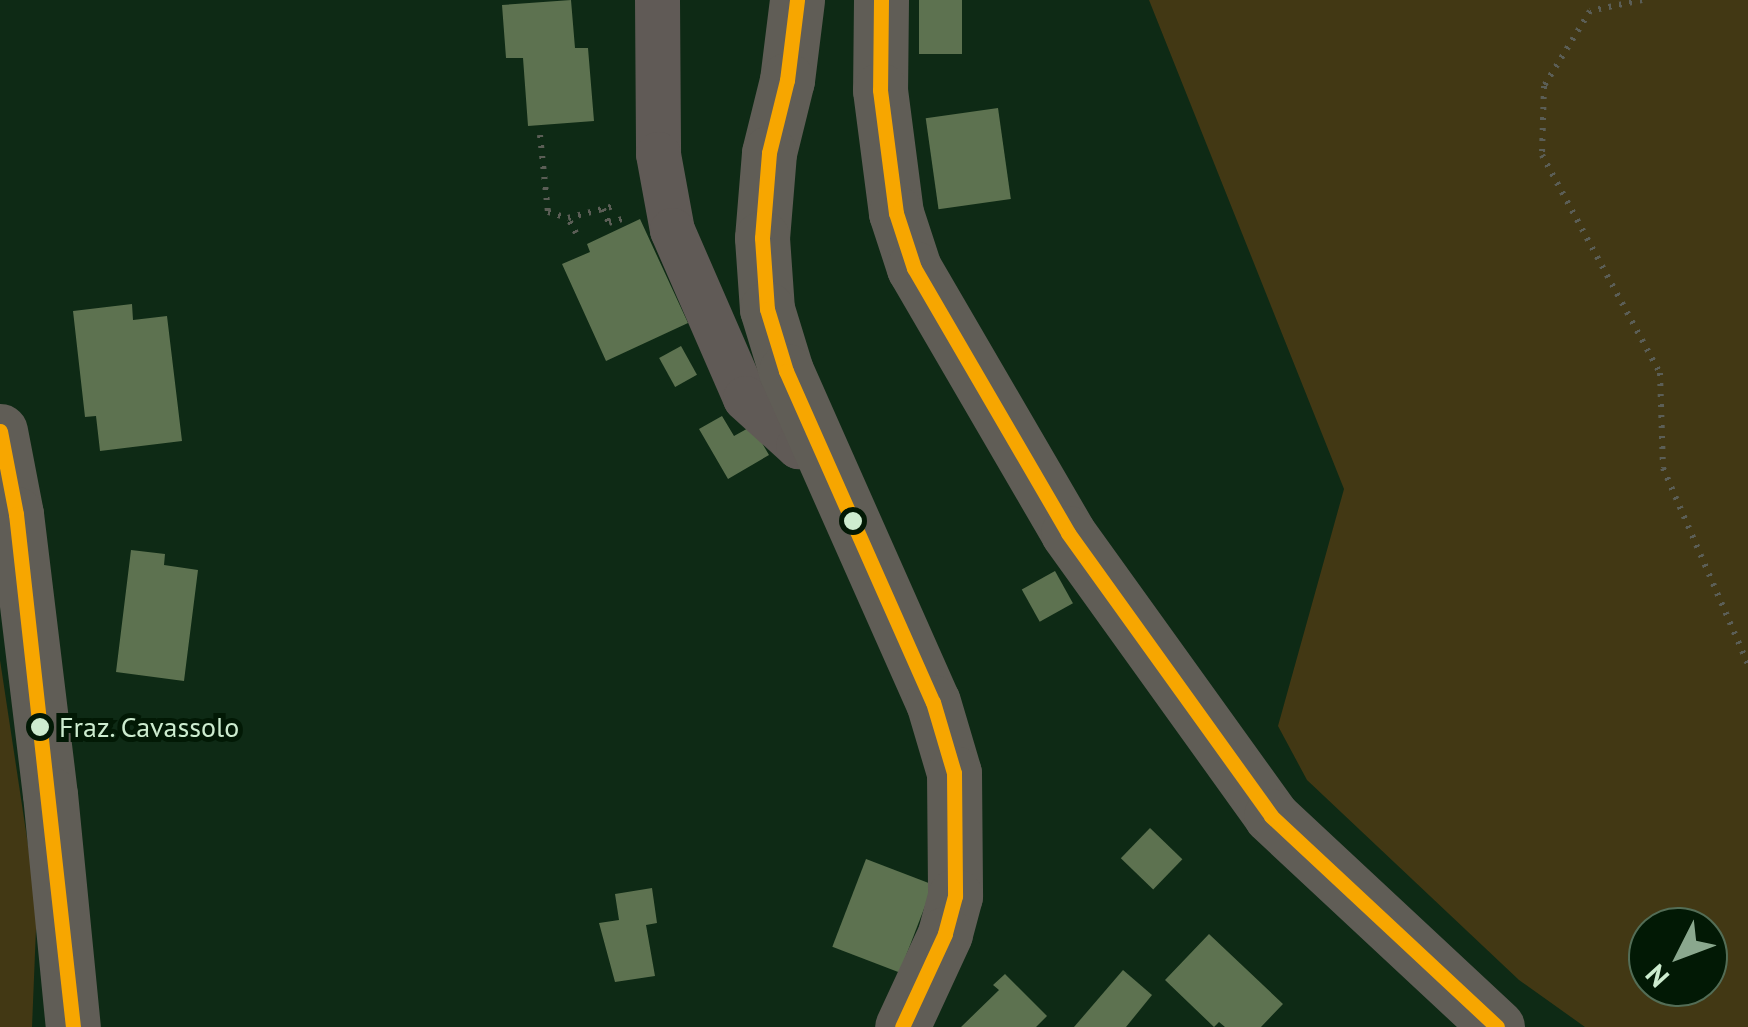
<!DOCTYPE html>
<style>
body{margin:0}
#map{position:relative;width:1748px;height:1027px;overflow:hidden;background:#0e2a15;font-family:"PT Sans",sans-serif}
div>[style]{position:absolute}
.green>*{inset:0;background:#423814}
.building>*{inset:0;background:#5d7250;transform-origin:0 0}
.path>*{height:6px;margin-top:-3px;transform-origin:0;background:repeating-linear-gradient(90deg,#5b5e56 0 2.5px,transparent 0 10.5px)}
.street>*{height:45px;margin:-22.5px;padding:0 22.5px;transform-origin:22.5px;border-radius:22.5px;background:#605a56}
.secondary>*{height:55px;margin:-27.5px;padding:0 27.5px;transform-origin:27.5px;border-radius:27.5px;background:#605d56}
.bus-1>*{height:15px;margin:-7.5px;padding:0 7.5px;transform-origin:7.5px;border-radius:7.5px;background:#f7a600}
.dots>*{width:28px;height:28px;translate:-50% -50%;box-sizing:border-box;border:5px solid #021905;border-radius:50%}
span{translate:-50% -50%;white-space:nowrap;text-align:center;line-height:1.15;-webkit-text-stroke:10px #021905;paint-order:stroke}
.bus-label{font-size:28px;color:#cdeccf}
.left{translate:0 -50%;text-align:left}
.north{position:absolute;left:1628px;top:907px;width:100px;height:100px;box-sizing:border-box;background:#021905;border:2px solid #536d56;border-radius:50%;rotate:228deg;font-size:28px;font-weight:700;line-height:40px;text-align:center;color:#cdeccf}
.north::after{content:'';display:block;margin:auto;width:35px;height:45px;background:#8aa88e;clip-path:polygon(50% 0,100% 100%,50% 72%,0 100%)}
</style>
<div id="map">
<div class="green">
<div style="clip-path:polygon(evenodd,1149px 0,1748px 0,1748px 1027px,1585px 1027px,1519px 980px,1307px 780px,1278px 726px,1344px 489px,1149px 0,1708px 927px,1708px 987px,1648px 987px,1648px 927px,1708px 927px)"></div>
<div style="clip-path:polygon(0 660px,37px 904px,32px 1027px,0 1027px)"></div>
</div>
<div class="building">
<div style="clip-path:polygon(571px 0,575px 48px,588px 48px,594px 121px,528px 126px,523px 58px,506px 58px,502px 5px)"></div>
<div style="left:919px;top:0;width:43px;height:54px"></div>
<div style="left:998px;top:108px;width:92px;height:73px;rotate:82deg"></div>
<div style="clip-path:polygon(640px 219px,688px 323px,606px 361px,562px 264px,590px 252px,587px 244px)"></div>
<div style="clip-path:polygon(132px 304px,133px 320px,167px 316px,182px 441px,100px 451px,96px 416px,85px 417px,73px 311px)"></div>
<div style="left:681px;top:346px;width:33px;height:25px;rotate:61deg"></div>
<div style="clip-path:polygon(722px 416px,734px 436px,752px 426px,769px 455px,728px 479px,699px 429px)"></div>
<div style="clip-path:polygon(131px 550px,165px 554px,164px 565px,198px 570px,184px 681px,116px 672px)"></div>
<div style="left:1055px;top:571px;width:37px;height:38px;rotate:61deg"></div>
<div style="left:1150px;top:828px;width:45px;height:42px;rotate:44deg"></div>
<div style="left:866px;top:859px;width:72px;height:94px;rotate:21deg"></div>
<div style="clip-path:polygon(652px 888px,657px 923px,646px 925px,655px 976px,615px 982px,599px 923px,619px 920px,615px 894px)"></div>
<div style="clip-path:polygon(1209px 934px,1283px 1004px,1261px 1027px,1225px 1027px,1219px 1022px,1214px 1027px,1165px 980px)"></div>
<div style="clip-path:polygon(1123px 970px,1152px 995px,1126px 1027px,1074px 1027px)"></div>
<div style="clip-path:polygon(1005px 974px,1047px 1016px,1036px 1027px,961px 1027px,999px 990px,993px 985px)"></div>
</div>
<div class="path">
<div style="left:1642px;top:0;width:53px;rotate:168.1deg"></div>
<div style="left:1590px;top:11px;width:88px;rotate:121.5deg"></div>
<div style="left:1544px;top:86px;width:69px;rotate:91.7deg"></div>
<div style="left:1542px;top:155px;width:248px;rotate:61.6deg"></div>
<div style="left:1660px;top:373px;width:95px;rotate:88.2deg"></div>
<div style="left:1663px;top:468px;width:214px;rotate:66.6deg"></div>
<div style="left:540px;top:135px;width:77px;rotate:84.1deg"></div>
<div style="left:548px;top:212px;width:21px;rotate:17deg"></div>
<div style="left:603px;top:209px;width:15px;rotate:67deg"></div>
<div style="left:609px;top:223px;width:14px;rotate:-17deg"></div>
<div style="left:576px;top:233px;width:17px;rotate:-118deg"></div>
<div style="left:568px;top:218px;width:52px;rotate:-14.6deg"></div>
</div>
<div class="street">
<div style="left:657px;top:0;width:154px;rotate:89.6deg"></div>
<div style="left:658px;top:154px;width:77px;rotate:79.6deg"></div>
<div style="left:672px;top:230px;width:183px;rotate:66.5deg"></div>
<div style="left:745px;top:398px;width:72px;rotate:42.2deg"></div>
<div style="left:798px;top:446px;width:21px;rotate:-3deg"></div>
</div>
<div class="secondary">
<div style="left:797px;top:0;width:81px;rotate:97.1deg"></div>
<div style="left:787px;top:80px;width:75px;rotate:103.9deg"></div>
<div style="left:769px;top:153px;width:85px;rotate:94.7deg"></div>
<div style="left:762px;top:238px;width:71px;rotate:86deg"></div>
<div style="left:767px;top:309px;width:65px;rotate:73deg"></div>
<div style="left:786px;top:371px;width:362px;rotate:66.1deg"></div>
<div style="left:933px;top:702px;width:74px;rotate:73.5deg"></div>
<div style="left:954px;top:773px;width:123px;rotate:89.5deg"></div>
<div style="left:955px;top:896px;width:39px;rotate:105deg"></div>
<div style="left:945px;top:934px;width:102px;rotate:114.8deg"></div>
<div style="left:881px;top:0;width:90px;rotate:90.6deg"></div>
<div style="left:880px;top:90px;width:124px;rotate:82.6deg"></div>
<div style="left:896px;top:213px;width:58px;rotate:71.9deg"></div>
<div style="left:914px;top:268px;width:306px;rotate:59.8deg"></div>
<div style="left:1068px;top:533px;width:348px;rotate:54.3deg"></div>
<div style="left:1271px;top:816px;width:309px;rotate:43deg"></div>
<div style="left:0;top:431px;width:85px;rotate:79.1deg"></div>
<div style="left:16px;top:514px;width:282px;rotate:83.1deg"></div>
<div style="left:50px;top:794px;width:234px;rotate:84.4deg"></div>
</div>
<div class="bus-1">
<div style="left:797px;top:0;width:81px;rotate:97.1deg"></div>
<div style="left:787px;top:80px;width:75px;rotate:103.9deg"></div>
<div style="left:769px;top:153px;width:85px;rotate:94.7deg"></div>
<div style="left:762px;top:238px;width:71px;rotate:86deg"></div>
<div style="left:767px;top:309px;width:65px;rotate:73deg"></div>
<div style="left:786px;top:371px;width:362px;rotate:66.1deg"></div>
<div style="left:933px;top:702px;width:74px;rotate:73.5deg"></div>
<div style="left:954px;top:773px;width:123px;rotate:89.5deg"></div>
<div style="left:955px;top:896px;width:39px;rotate:105deg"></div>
<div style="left:945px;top:934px;width:102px;rotate:114.8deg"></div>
<div style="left:881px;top:0;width:90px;rotate:90.6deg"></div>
<div style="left:880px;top:90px;width:124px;rotate:82.6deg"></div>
<div style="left:896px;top:213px;width:58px;rotate:71.9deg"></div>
<div style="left:914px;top:268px;width:306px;rotate:59.8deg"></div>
<div style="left:1068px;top:533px;width:348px;rotate:54.3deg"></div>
<div style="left:1271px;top:816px;width:309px;rotate:43deg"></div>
<div style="left:0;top:431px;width:85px;rotate:79.1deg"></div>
<div style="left:16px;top:514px;width:516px;rotate:83.66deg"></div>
</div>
<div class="dots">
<div style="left:853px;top:521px;background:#cdeccf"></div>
<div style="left:40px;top:727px;background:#cdeccf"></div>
</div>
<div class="bus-label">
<span class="left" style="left:59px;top:727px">Fraz. Cavassolo</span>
</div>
<div class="north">N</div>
</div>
